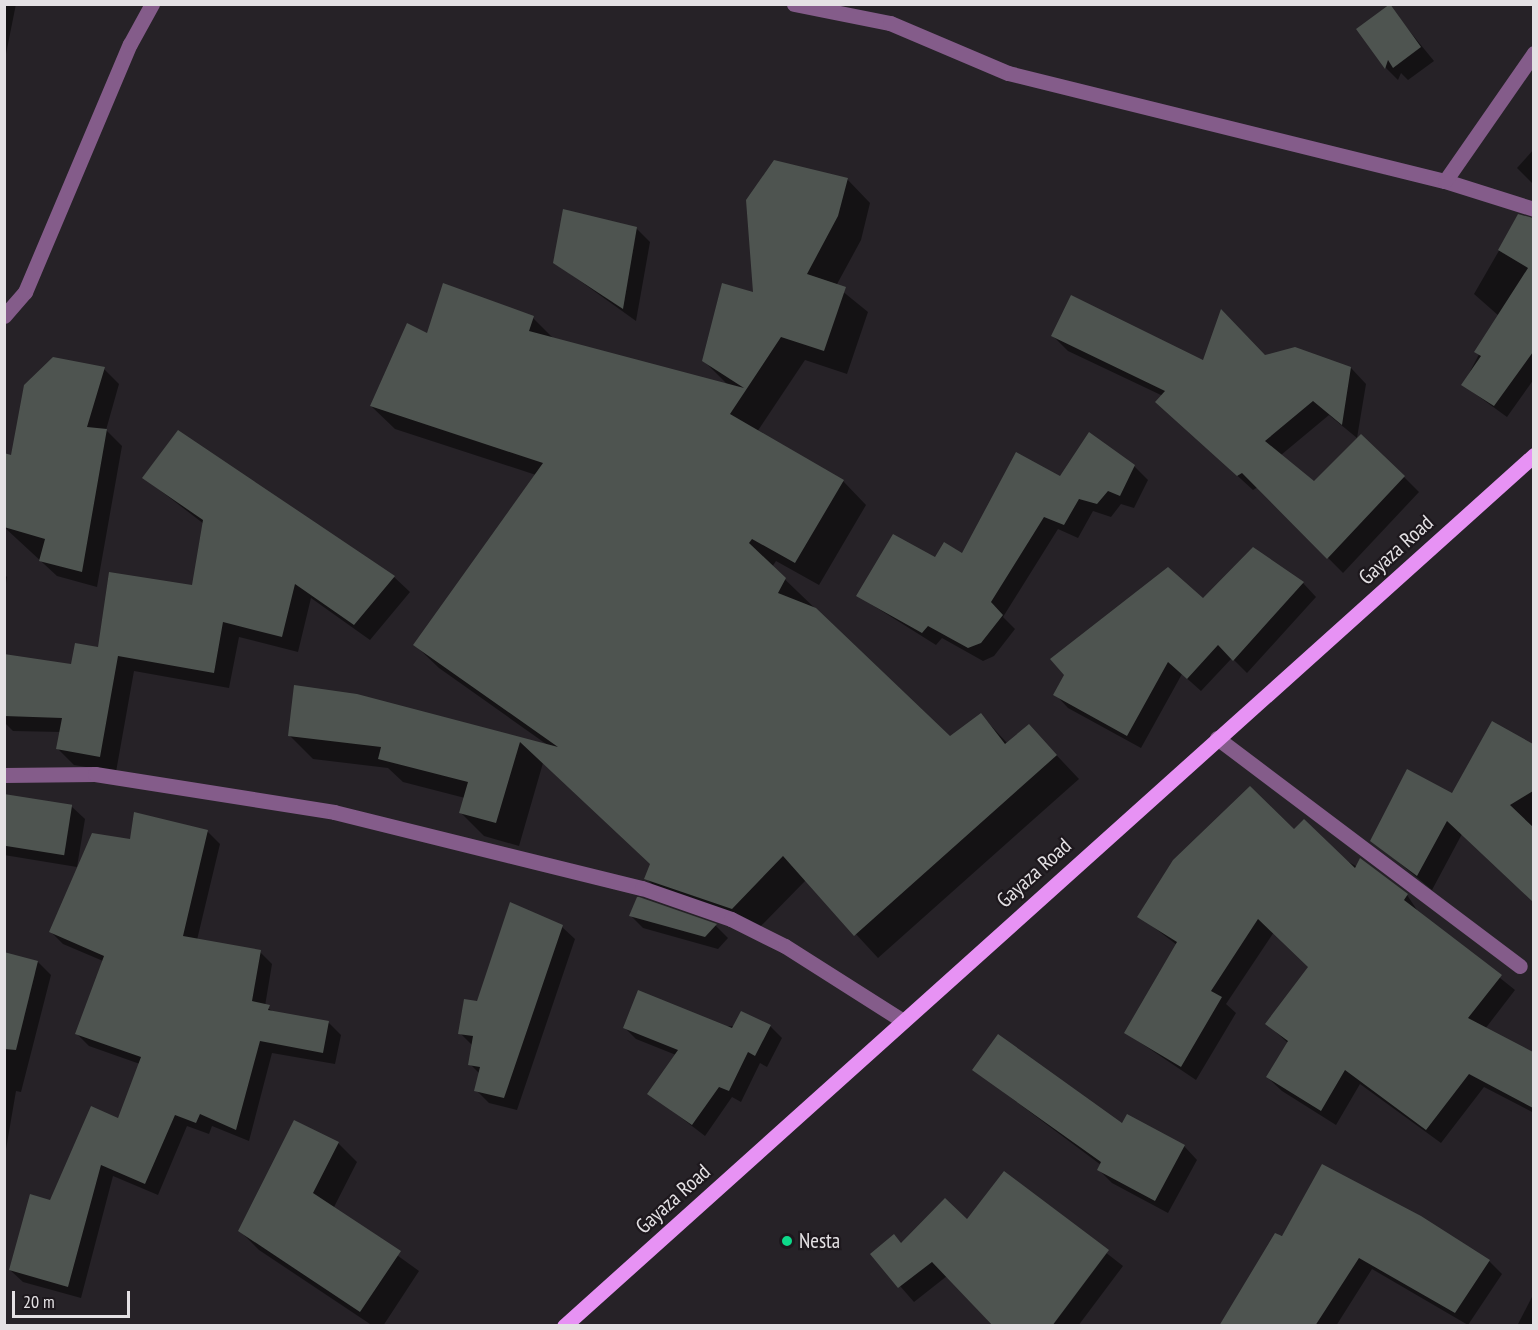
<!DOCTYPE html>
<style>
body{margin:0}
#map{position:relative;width:1538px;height:1330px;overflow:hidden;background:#262227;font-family:"PT Sans Narrow",sans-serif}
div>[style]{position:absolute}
.shadow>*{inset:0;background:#0007}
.building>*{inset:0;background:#4e5450;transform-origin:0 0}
.minor>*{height:15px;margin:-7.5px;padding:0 7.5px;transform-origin:7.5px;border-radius:7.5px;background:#845c8a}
.major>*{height:15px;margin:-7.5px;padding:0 7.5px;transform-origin:7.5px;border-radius:7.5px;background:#e792f4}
.dots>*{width:16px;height:16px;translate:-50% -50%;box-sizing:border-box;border:3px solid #1d181d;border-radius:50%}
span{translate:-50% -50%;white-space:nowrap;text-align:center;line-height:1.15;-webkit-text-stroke:4.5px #1d181d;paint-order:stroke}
.street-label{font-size:21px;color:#e4e1e4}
.poi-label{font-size:21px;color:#e4e1e4}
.left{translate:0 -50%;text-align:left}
.frame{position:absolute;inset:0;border:6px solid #e4e1e4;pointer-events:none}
.scale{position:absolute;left:12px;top:1291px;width:118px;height:27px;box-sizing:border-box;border:3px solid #e4e1e4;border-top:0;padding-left:8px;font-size:18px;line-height:21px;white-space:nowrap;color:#e4e1e4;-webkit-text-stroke:4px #1d181d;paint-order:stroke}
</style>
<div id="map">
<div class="shadow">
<div style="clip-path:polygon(4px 4px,16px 4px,4px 64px)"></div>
<div style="clip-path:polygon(1389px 6px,1434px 61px,1408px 80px,1401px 73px,1398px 80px,1386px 68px,1358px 29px)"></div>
<div style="clip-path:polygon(1534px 149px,1534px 185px,1517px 168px)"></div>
<div style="clip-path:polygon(847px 179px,870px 203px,861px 240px,836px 286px,868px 312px,847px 374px,805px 360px,757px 432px,843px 481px,866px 505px,819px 585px,776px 561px,772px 567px,950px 738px,981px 715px,1008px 744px,1029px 726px,1079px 779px,878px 958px,806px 880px,756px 931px,669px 901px,646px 878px,652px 864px,543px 763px,519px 846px,484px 836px,461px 813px,465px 798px,403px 782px,388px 768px,313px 759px,290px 736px,295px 687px,549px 746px,439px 668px,415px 645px,536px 475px,395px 429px,371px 406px,428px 335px,533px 318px,554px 339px,729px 386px,703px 360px)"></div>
<div style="clip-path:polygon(1519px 216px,1534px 220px,1534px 379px,1507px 417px,1463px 385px,1499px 316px,1474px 294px)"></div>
<div style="clip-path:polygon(636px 228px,650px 242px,636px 321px,555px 263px)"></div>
<div style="clip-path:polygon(1053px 336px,1203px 362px,1265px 356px,1351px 368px,1366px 384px,1357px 438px,1329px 415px,1281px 455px,1314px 483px,1404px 477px,1419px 492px,1343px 573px,1258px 487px,1253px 490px,1173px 417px,1163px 396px,1068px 351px)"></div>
<div style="clip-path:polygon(104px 369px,119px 384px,106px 430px,122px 446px,97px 587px,57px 576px,4px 527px,4px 454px,12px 456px)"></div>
<div style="clip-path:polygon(1134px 466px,1148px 480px,1134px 508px,1121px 504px,1111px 517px,1093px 511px,1078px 538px,1058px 529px,1003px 617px,1015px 629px,994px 656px,983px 661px,942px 638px,936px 645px,858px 596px,936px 559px,963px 556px,1061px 478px)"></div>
<div style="clip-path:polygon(144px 478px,394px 577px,410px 592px,370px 640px,311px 598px,298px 652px,239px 637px,229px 688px,134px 671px,116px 772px,74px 765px,58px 749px,61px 732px,13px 731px,4px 722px,4px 655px,73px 665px,193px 586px,204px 524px)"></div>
<div style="clip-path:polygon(4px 574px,7px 577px,4px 596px)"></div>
<div style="clip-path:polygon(1303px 583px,1316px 597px,1247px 673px,1232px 658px,1201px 691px,1182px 674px,1141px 748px,1068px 708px,1055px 694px,1203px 600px)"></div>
<div style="clip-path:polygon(1493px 723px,1534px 746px,1534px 901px,1462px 834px,1432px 890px,1372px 840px,1452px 795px)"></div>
<div style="clip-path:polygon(4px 795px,71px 806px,85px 819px,77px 867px,4px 855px)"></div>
<div style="clip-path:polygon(1294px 831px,1407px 895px,1419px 913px,1515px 990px,1485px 1029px,1534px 1054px,1534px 1113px,1484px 1087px,1441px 1143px,1360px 1084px,1336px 1125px,1282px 1091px,1267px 1077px,1288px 1043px,1267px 1024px,1310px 967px,1274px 932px,1226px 1004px,1236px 1013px,1196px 1080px,1126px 1033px,1177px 945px,1139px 916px)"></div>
<div style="clip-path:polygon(208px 832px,220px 844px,197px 940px,260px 952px,272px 964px,265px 1006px,275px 1013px,329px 1023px,341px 1035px,335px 1064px,272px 1053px,249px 1141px,212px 1126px,209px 1134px,187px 1126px,158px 1195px,113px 1176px,81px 1298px,23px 1282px,10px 1270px,119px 1120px,140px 1064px,89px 1046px,77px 1034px,103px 961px,63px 944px,51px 932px,131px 841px)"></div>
<div style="clip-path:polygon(638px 899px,716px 926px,728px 938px,718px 949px,643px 928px,631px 916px)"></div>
<div style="clip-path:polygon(562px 927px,575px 939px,517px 1110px,489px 1103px,476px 1090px,480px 1074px,470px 1064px,473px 1046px,460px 1033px,478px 1003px)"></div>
<div style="clip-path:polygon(4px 954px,38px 962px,51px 975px,21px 1092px,16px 1091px,5px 1155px)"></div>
<div style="clip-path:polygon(770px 1026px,782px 1038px,767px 1067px,760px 1063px,741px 1102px,732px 1097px,705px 1136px,649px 1093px,676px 1055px,636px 1039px,624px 1027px)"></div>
<div style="clip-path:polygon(974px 1070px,1184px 1146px,1197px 1160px,1168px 1213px,1112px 1183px,1099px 1170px,1101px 1165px)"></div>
<div style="clip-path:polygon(338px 1143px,357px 1162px,333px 1209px,419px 1271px,383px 1326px,373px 1326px,259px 1250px,240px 1231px)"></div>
<div style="clip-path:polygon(1004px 1173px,1123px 1266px,1078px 1326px,993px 1326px,947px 1276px,914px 1302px,872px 1254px,968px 1222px)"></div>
<div style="clip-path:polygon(1276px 1235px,1489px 1261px,1502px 1274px,1468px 1325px,1372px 1269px,1336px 1326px,1221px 1326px)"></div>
<div style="clip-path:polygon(1534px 1293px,1534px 1326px,1517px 1326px)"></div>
</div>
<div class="building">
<div style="clip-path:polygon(1390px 4px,1421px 47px,1393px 68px,1388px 60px,1385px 69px,1356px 29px)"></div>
<div style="clip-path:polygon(774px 160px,848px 178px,838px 216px,807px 274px,846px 287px,824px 351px,781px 337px,730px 414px,844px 480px,795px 563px,752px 539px,749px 543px,786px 578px,778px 593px,816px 608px,950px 736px,981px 713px,1005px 744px,1029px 724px,1057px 755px,854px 936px,783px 856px,732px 909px,644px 879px,650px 864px,520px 742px,496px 823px,459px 813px,468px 782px,378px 759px,381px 747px,288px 736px,294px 685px,357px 694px,558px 747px,413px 645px,543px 463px,370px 406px,407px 323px,427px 333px,443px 283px,534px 316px,529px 331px,744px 388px,702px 361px,722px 283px,753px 292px,746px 200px)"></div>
<div style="clip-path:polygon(563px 209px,637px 227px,623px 309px,553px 263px)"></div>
<div style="clip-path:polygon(1518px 214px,1533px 218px,1533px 352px,1494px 406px,1461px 385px,1481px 356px,1474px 352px,1528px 268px,1498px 250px)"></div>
<div style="clip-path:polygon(1071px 295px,1203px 360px,1221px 309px,1265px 355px,1295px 347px,1351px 367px,1342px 425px,1313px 401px,1265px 441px,1314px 481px,1361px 434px,1405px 476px,1327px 559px,1242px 473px,1237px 476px,1155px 402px,1165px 391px,1051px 336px)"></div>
<div style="clip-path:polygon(53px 357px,105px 367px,87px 427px,107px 429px,82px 572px,39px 561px,45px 539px,4px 527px,4px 453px,11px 455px,24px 385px)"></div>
<div style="clip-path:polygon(178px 430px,395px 576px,354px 625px,295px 584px,282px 637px,223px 622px,214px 673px,118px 656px,100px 757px,56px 749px,62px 718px,4px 716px,4px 654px,71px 664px,75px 643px,98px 647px,109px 572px,192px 585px,203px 520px,142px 478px)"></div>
<div style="clip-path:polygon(1089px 432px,1135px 465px,1120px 496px,1108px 491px,1097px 504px,1079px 499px,1064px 525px,1044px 517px,991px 602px,1003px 615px,981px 643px,968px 648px,928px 626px,922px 633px,856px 596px,893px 534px,935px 557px,944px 542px,962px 553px,1016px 452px,1060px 476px)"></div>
<div style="clip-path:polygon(1253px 547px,1304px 582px,1233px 661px,1218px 645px,1187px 679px,1168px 662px,1127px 736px,1053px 695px,1064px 675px,1050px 659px,1168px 567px,1203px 598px)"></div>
<div style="clip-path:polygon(1492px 721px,1533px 744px,1533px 791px,1510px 805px,1533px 827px,1533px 902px,1447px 821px,1417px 876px,1370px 841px,1407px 769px,1452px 793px)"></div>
<div style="clip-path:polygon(1250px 786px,1294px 829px,1304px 819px,1355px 868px,1360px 858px,1408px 894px,1404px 900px,1502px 975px,1468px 1018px,1533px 1052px,1533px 1108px,1469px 1074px,1426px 1130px,1345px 1070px,1321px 1111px,1266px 1077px,1288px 1041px,1265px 1024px,1308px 967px,1258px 919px,1211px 991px,1222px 997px,1181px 1067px,1124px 1033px,1177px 942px,1137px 917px,1173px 860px)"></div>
<div style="left:4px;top:794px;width:69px;height:51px;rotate:9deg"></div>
<div style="clip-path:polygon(134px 812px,208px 830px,183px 936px,261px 950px,252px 1001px,270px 1005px,268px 1010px,329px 1021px,323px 1053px,260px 1041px,236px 1130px,200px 1114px,196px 1123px,175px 1115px,145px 1184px,101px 1165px,68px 1287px,9px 1270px,30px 1194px,50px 1200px,91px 1106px,118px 1118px,141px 1057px,75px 1034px,104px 956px,49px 932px,92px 833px,130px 839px)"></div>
<div style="clip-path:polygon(637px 897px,639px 897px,717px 924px,705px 937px,629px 916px)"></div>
<div style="clip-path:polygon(510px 902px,563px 925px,504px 1098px,474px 1091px,480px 1067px,468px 1065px,473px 1036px,458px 1034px,464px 999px,477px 1001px)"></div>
<div style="clip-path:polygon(4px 952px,38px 961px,16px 1050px,4px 1049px)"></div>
<div style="clip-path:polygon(638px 990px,732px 1028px,741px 1011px,771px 1025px,755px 1056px,748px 1052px,729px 1091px,719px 1087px,692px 1125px,647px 1094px,678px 1050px,623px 1028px)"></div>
<div style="clip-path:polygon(998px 1034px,1122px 1123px,1127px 1114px,1185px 1145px,1155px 1201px,1097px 1170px,1101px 1162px,972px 1070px)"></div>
<div style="clip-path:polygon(294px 1120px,339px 1142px,313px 1193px,401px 1251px,360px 1312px,238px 1231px)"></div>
<div style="clip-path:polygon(1322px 1164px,1421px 1216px,1490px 1260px,1455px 1313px,1359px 1258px,1315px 1326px,1219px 1326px,1275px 1233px,1282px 1236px)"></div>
<div style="clip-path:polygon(1004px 1171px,1109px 1250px,1052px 1326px,993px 1326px,932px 1262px,898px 1288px,870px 1254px,894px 1234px,901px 1243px,945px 1198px,967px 1219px)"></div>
</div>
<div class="minor">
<div style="left:794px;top:4px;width:98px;rotate:11.2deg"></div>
<div style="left:890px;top:23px;width:128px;rotate:23deg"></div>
<div style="left:1008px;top:73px;width:450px;rotate:13.9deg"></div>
<div style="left:1445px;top:181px;width:93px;rotate:17.5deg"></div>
<div style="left:1445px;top:181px;width:156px;rotate:-55.2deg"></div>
<div style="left:4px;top:316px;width:32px;rotate:-49deg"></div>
<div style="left:25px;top:292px;width:269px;rotate:-67.1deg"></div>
<div style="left:130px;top:44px;width:46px;rotate:-61.2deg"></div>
<div style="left:1217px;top:738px;width:379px;rotate:37deg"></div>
<div style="left:4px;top:775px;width:91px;rotate:-0.6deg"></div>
<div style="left:95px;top:774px;width:242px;rotate:9deg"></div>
<div style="left:334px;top:812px;width:317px;rotate:13.9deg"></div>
<div style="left:642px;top:888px;width:94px;rotate:19.2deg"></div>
<div style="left:731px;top:919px;width:60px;rotate:26.6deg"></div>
<div style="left:785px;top:946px;width:140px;rotate:32.4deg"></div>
</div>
<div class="major">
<div style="left:564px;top:1326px;width:1304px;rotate:-41.92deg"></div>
</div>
<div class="dots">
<div style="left:787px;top:1241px;background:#0dd98a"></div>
</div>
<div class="street-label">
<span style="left:1396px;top:550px;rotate:-42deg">Gayaza Road</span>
<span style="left:1034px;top:873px;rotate:-42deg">Gayaza Road</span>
<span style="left:673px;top:1199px;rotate:-42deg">Gayaza Road</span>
</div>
<div class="poi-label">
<span class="left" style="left:799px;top:1241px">Nesta</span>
</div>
<div class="frame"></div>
<div class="scale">20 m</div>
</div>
